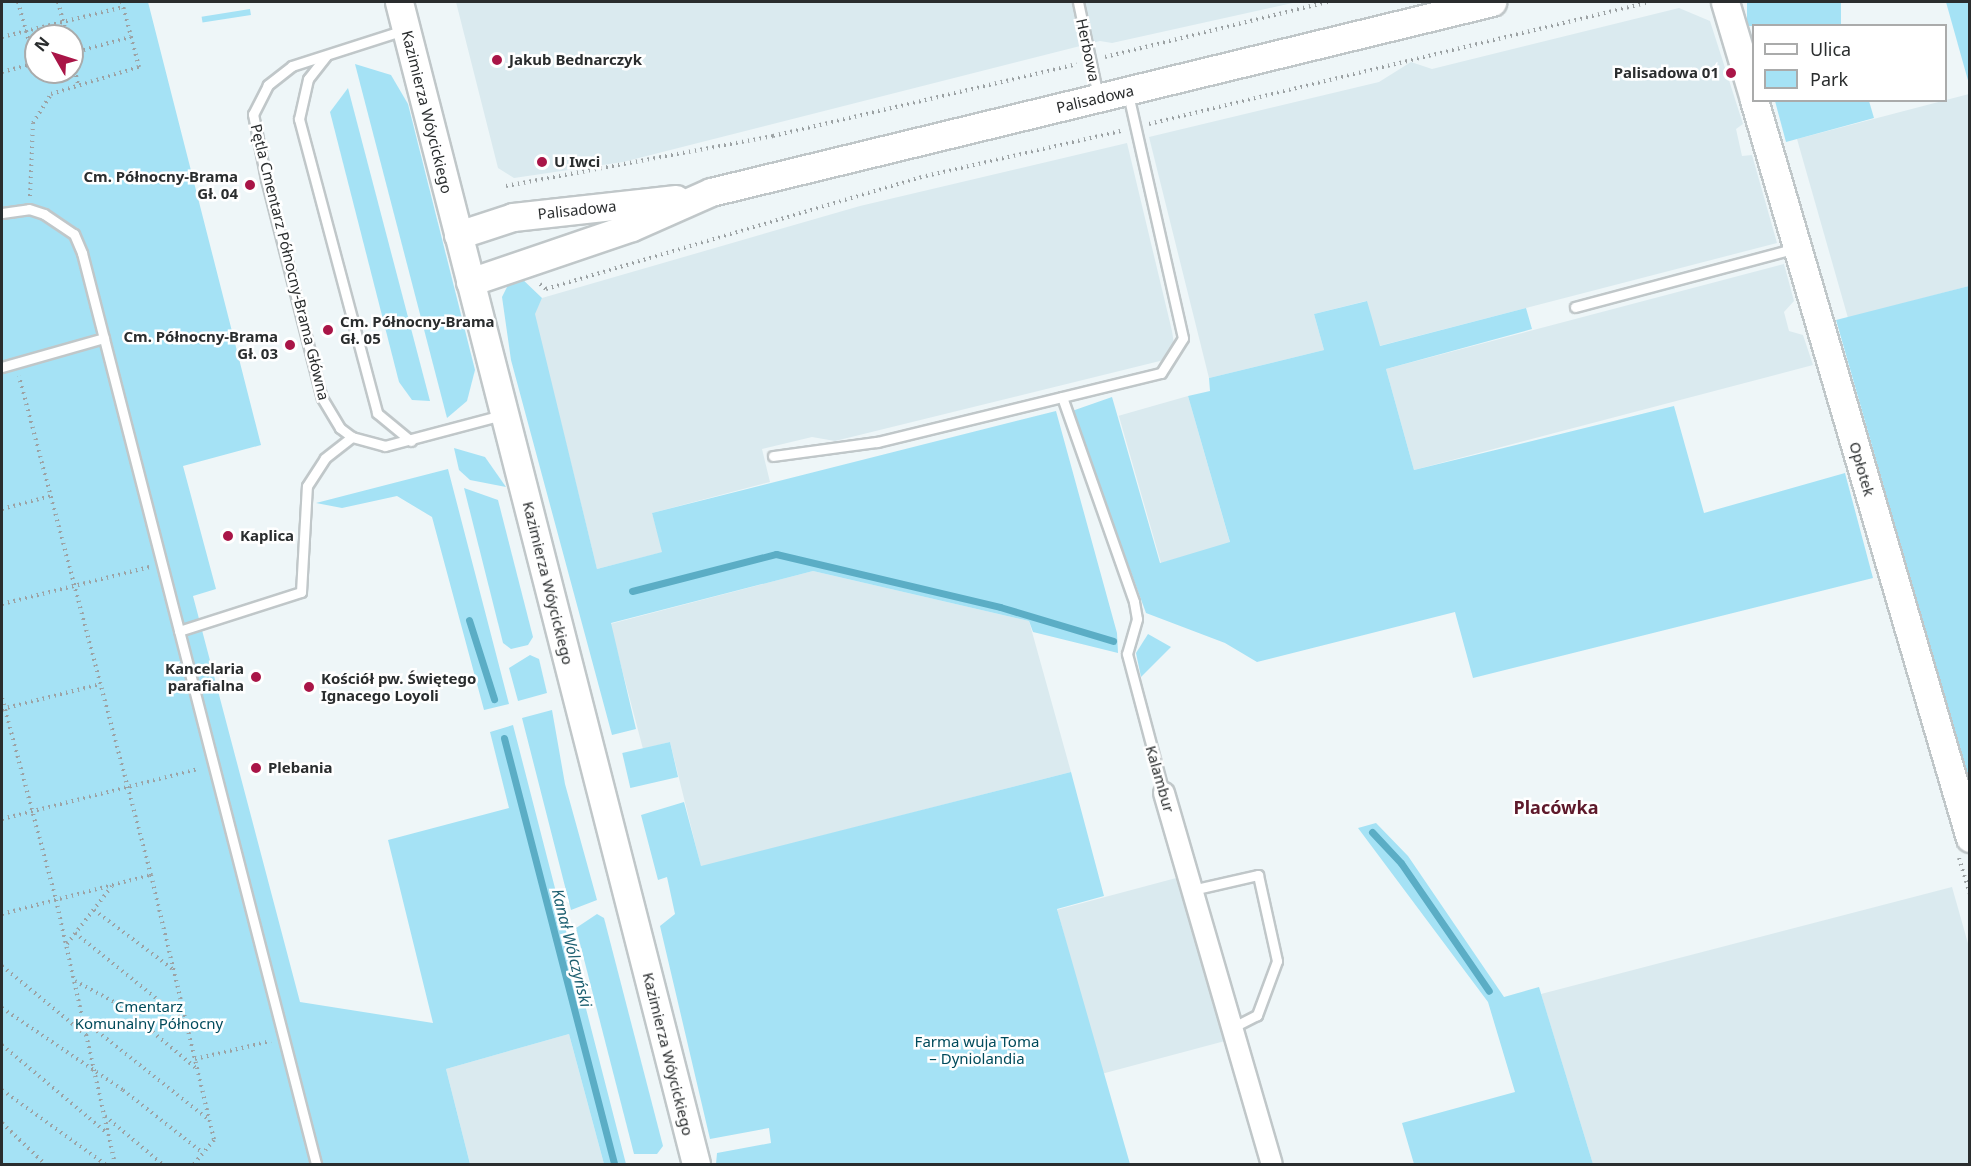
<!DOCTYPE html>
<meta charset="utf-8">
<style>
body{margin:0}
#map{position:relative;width:1971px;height:1166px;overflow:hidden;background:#eef6f8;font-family:"Noto Sans",sans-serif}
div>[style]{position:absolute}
.built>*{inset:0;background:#daeaef;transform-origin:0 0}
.green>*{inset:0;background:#a5e2f5;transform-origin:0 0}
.stream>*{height:7px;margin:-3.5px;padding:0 3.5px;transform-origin:3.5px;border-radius:3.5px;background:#5badc5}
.path>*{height:4px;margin-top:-2px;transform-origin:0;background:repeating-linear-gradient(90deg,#9ca2a4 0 1.5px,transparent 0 6px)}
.roads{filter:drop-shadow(2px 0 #c0c7c9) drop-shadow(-2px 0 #c0c7c9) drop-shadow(0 2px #c0c7c9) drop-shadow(0 -2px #c0c7c9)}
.lane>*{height:9px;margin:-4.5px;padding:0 4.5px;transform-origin:4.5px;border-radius:4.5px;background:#fff}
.street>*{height:20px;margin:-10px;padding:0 10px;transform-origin:10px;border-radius:10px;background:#fff}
.secondary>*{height:27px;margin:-13.5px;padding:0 13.5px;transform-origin:13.5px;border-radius:13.5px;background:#fff}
.dots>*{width:16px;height:16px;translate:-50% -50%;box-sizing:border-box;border:3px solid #fff;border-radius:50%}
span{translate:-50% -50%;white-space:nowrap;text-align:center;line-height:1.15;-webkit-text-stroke:5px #fff;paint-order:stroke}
.street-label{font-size:15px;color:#2a2d2e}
.poi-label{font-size:15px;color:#2a2d2e;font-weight:700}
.left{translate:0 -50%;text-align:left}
.right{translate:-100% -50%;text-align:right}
.park-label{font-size:15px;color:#004b5c}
.water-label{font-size:16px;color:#1e6071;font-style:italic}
.quarter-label{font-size:18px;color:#5e192b;font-weight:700}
.frame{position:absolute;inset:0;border:3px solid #2a2d2e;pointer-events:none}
.legend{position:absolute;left:1752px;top:24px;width:195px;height:78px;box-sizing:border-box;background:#fff;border:2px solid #aaabab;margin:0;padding:8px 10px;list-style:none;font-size:18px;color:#2a2d2e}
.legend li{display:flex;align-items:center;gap:12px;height:30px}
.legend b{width:30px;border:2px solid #aaabab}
.north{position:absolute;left:24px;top:24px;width:60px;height:60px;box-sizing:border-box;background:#fff;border:2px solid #aaabab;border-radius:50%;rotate:309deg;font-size:16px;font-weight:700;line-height:24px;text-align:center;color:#2a2d2e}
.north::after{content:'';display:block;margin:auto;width:21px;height:27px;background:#a91547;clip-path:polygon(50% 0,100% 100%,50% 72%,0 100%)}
</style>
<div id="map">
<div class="built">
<div style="clip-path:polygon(456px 2px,1297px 2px,1112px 43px,1100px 41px,623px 162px,514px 178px,498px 168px)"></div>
<div style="clip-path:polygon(1679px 8px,1710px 21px,1743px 124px,1736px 129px,1742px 156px,1752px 155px,1777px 243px,1379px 346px,1366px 301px,1314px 314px,1324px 350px,1209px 378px,1149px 137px,1379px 82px,1411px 62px,1432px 69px)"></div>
<div style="clip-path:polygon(1969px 94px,1969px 286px,1848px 318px,1797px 139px)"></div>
<div style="clip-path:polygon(1127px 143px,1172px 331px,1174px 344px,1164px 360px,835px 441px,812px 437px,762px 449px,770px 482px,652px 513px,663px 552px,597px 569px,534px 314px,542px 298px,860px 206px)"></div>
<div style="clip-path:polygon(1784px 264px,1794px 301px,1784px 312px,1789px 331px,1803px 335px,1813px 365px,1414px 470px,1386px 369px)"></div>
<div style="left:1188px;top:396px;width:153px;height:72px;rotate:74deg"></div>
<div style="clip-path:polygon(813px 571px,1029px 621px,1071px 772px,701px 867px,670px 742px,643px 749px,610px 624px)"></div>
<div style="left:1180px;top:877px;width:170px;height:127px;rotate:75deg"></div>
<div style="clip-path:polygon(1952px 887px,1969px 947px,1969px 1164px,1593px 1164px,1541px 994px)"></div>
<div style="clip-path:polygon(569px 1034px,604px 1164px,470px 1164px,446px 1069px)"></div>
</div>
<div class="green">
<div style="clip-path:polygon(evenodd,2px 2px,148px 2px,261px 445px,183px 466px,216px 589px,193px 596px,300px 1002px,433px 1023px,388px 840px,509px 808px,490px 732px,513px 725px,626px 1164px,604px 1164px,569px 1034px,446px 1069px,470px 1164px,2px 1164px,2px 2px,36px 36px,72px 36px,72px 72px,36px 72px,36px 36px)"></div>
<div style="left:1747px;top:2px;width:94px;height:24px"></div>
<div style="clip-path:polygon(1946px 2px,1969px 2px,1969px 84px)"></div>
<div style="left:250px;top:9px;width:6px;height:49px;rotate:81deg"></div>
<div style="clip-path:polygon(355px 64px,391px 75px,408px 104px,475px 370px,467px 401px,447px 418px)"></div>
<div style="clip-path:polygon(348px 88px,430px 401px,412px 400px,399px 382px,330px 112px)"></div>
<div style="clip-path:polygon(1775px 101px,1869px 101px,1874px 118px,1786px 142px)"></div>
<div style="clip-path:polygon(519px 276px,542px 298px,535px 314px,597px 569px,662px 552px,652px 513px,1056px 411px,1117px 633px,1118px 653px,1033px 632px,1029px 621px,813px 571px,611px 623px,636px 729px,612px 735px,511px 360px,502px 297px,510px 281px)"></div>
<div style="clip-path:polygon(1969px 286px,1970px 286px,1969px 784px,1836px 320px)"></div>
<div style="clip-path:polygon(1367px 301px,1380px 346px,1526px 308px,1532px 329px,1386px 369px,1414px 470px,1674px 406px,1704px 513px,1845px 473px,1873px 578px,1473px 678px,1455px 612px,1257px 662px,1225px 643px,1146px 613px,1072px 411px,1112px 397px,1160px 563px,1230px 542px,1188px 396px,1210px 391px,1209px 378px,1324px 350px,1314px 314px)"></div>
<div style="clip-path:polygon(454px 448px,485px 457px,506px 487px,470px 480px,459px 470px)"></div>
<div style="clip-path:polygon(448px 469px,509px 704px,484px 710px,432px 517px,397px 496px,342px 508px,316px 503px)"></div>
<div style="clip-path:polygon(464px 488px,498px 500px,533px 637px,528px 645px,511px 649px,503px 643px)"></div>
<div style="clip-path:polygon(1148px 634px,1171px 647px,1141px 677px,1136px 653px)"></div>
<div style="clip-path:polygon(530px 655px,539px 659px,547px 693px,518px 701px,509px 668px)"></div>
<div style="clip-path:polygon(552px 710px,565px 784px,597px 900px,571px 910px,522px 718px)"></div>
<div style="left:670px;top:742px;width:36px;height:49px;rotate:77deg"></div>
<div style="clip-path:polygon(1071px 772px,1104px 896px,1057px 909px,1130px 1164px,716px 1164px,717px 1153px,771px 1143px,769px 1128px,710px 1139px,660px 926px,675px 914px,667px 877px,658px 880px,641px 815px,684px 802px,701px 866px)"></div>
<div style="clip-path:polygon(1376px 823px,1408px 856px,1504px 997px,1539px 987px,1593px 1164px,1414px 1164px,1402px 1123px,1515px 1092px,1488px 1002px,1358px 828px)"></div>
<div style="clip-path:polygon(597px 914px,604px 918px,663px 1146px,657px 1154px,634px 1154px,576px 928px)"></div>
</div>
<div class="stream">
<div style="left:632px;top:591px;width:149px;rotate:-14.4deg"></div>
<div style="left:776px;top:554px;width:230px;rotate:13.3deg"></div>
<div style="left:1000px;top:607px;width:118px;rotate:16.7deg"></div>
<div style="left:469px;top:620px;width:83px;rotate:72.4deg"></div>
<div style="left:504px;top:738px;width:440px;rotate:75.5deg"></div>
<div style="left:1372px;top:832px;width:42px;rotate:46.9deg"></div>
<div style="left:1401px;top:863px;width:155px;rotate:55.5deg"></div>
</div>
<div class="path">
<div style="left:18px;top:2px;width:63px;rotate:74.4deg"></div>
<div style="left:58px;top:2px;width:35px;rotate:75deg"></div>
<div style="left:2px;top:37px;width:125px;rotate:-13.9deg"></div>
<div style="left:72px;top:53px;width:61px;rotate:-15.2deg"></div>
<div style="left:1105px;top:57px;width:230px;rotate:-13.9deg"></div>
<div style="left:72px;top:58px;width:26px;rotate:77deg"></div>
<div style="left:2px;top:72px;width:34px;rotate:-15deg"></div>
<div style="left:1149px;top:124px;width:516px;rotate:-13.69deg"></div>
<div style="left:506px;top:186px;width:272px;rotate:-10.6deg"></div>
<div style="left:773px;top:136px;width:312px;rotate:-13.3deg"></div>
<div style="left:30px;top:196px;width:73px;rotate:-87.6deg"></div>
<div style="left:33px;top:123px;width:34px;rotate:-58deg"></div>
<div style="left:51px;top:94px;width:92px;rotate:-17.1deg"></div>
<div style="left:139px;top:67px;width:67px;rotate:-104.7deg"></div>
<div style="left:540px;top:284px;width:8px;rotate:40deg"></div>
<div style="left:546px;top:289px;width:396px;rotate:-16.6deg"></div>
<div style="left:926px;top:176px;width:200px;rotate:-13deg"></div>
<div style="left:2px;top:509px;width:51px;rotate:-14.9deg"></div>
<div style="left:2px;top:604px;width:152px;rotate:-14.1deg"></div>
<div style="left:2px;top:698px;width:209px;rotate:75deg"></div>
<div style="left:56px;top:900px;width:271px;rotate:77.4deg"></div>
<div style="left:2px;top:709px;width:102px;rotate:-14.2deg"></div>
<div style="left:2px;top:819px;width:202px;rotate:-14.3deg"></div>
<div style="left:1959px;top:858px;width:39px;rotate:73deg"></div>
<div style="left:151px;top:875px;width:272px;rotate:76.6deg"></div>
<div style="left:214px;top:1140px;width:31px;rotate:130deg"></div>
<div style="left:94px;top:910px;width:100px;rotate:36.9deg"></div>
<div style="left:2px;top:914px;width:154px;rotate:-14.7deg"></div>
<div style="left:151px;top:875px;width:516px;rotate:-104.82deg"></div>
<div style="left:75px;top:933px;width:144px;rotate:38.8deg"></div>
<div style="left:67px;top:944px;width:73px;rotate:-52.2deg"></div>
<div style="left:2px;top:966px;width:109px;rotate:39.4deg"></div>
<div style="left:75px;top:981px;width:51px;rotate:28.1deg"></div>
<div style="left:120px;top:1005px;width:100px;rotate:39.7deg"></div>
<div style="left:2px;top:1008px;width:146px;rotate:34.1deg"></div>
<div style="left:123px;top:1090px;width:102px;rotate:38.2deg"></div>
<div style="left:83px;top:1020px;width:161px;rotate:38.4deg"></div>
<div style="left:2px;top:1045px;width:137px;rotate:40deg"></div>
<div style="left:195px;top:1059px;width:78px;rotate:-13.3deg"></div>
<div style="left:2px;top:1090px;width:127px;rotate:35.7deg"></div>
<div style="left:105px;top:1116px;width:75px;rotate:40.1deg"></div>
<div style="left:2px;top:1123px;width:59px;rotate:43.6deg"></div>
</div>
<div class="roads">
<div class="lane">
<div style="left:1078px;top:2px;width:96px;rotate:78deg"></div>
<div style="left:404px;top:30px;width:118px;rotate:162.2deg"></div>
<div style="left:292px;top:66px;width:31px;rotate:142deg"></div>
<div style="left:268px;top:85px;width:33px;rotate:117deg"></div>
<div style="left:253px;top:114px;width:66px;rotate:78.7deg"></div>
<div style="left:266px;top:179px;width:226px;rotate:75.7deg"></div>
<div style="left:322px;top:398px;width:35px;rotate:59deg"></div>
<div style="left:340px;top:428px;width:15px;rotate:37deg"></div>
<div style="left:352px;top:437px;width:34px;rotate:15deg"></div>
<div style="left:385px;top:446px;width:121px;rotate:-14.8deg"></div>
<div style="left:326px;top:56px;width:29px;rotate:128deg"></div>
<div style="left:308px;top:79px;width:41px;rotate:102.7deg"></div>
<div style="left:299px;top:119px;width:304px;rotate:75.1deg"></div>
<div style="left:377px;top:413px;width:44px;rotate:39.5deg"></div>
<div style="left:2px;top:213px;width:27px;rotate:-8deg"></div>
<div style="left:29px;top:209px;width:16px;rotate:18deg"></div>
<div style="left:44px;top:214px;width:36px;rotate:34deg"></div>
<div style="left:74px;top:234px;width:21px;rotate:67deg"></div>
<div style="left:82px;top:253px;width:941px;rotate:75.59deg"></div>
<div style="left:1575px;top:307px;width:229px;rotate:-14.9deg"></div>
<div style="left:2px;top:367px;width:106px;rotate:-15.9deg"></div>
<div style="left:1062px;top:397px;width:217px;rotate:70.6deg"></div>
<div style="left:1134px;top:602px;width:17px;rotate:80deg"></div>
<div style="left:1137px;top:619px;width:36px;rotate:106deg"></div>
<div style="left:1127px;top:654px;width:144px;rotate:75.1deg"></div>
<div style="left:773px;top:456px;width:105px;rotate:-7.7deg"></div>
<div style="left:877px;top:442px;width:292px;rotate:-13.7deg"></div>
<div style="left:1161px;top:373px;width:41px;rotate:-57.8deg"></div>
<div style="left:1183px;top:338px;width:251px;rotate:-102.7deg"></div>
<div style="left:179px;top:631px;width:128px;rotate:-17.7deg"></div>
<div style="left:301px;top:592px;width:106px;rotate:-86.8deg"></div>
<div style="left:307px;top:486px;width:33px;rotate:-57deg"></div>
<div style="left:325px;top:458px;width:34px;rotate:-38deg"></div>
<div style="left:1192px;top:890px;width:68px;rotate:-12.8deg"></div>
<div style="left:1258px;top:875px;width:88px;rotate:77.5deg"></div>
<div style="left:1277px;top:961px;width:58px;rotate:110.3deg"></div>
<div style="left:1257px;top:1015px;width:28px;rotate:153deg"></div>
</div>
<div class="street">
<div style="left:1164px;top:793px;width:386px;rotate:73.8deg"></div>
</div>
<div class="secondary">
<div style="left:399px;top:2px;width:1199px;rotate:75.66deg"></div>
<div style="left:1725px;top:2px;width:101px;rotate:73.4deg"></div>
<div style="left:1754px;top:100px;width:769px;rotate:73.69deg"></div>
<div style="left:458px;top:235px;width:58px;rotate:-18.1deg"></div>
<div style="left:513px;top:217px;width:164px;rotate:-6.3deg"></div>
<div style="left:470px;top:282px;width:171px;rotate:-18.8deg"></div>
<div style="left:632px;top:227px;width:86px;rotate:-23.9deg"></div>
<div style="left:711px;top:192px;width:804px;rotate:-13.67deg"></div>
</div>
</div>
<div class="dots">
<div style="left:497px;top:60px;background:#a91547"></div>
<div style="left:1731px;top:73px;background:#a91547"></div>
<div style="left:542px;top:162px;background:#a91547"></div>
<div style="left:250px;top:185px;background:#a91547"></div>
<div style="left:328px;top:330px;background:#a91547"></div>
<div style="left:290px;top:345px;background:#a91547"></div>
<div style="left:228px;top:536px;background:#a91547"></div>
<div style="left:256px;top:677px;background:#a91547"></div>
<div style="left:309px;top:687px;background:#a91547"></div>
<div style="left:256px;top:768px;background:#a91547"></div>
</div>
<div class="street-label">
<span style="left:1088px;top:50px;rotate:78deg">Herbowa</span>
<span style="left:1095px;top:99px;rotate:-13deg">Palisadowa</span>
<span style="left:427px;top:112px;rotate:76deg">Kazimierza Wóycickiego</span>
<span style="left:577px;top:210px;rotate:-6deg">Palisadowa</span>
<span style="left:290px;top:262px;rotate:76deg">Pętla Cmentarz Północny-Brama Główna</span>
<span style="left:1862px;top:469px;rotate:74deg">Opłotek</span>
<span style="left:548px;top:583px;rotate:76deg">Kazimierza Wóycickiego</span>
<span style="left:1160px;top:779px;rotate:74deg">Kalambur</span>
<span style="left:668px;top:1054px;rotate:76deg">Kazimierza Wóycickiego</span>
</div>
<div class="poi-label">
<span class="left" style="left:509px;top:60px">Jakub Bednarczyk</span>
<span class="right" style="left:1719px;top:73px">Palisadowa 01</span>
<span class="left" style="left:554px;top:162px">U Iwci</span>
<span class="right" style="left:238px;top:185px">Cm. Północny-Brama<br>Gł. 04</span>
<span class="left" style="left:340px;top:330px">Cm. Północny-Brama<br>Gł. 05</span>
<span class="right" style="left:278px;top:345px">Cm. Północny-Brama<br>Gł. 03</span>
<span class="left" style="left:240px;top:536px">Kaplica</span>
<span class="right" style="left:244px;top:677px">Kancelaria<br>parafialna</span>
<span class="left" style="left:321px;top:687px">Kościół pw. Świętego<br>Ignacego Loyoli</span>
<span class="left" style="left:268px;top:768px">Plebania</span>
</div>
<div class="park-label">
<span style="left:149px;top:1015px">Cmentarz<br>Komunalny Północny</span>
<span style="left:977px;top:1050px">Farma wuja Toma<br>– Dyniolandia</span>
</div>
<div class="water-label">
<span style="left:572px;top:948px;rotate:76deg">Kanał Wólczyński</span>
</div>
<div class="quarter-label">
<span style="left:1556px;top:807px">Placówka</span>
</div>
<div class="frame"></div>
<ul class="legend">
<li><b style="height:8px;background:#fff"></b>Ulica</li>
<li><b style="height:16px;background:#a5e2f5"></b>Park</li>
</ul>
<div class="north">N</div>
</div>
